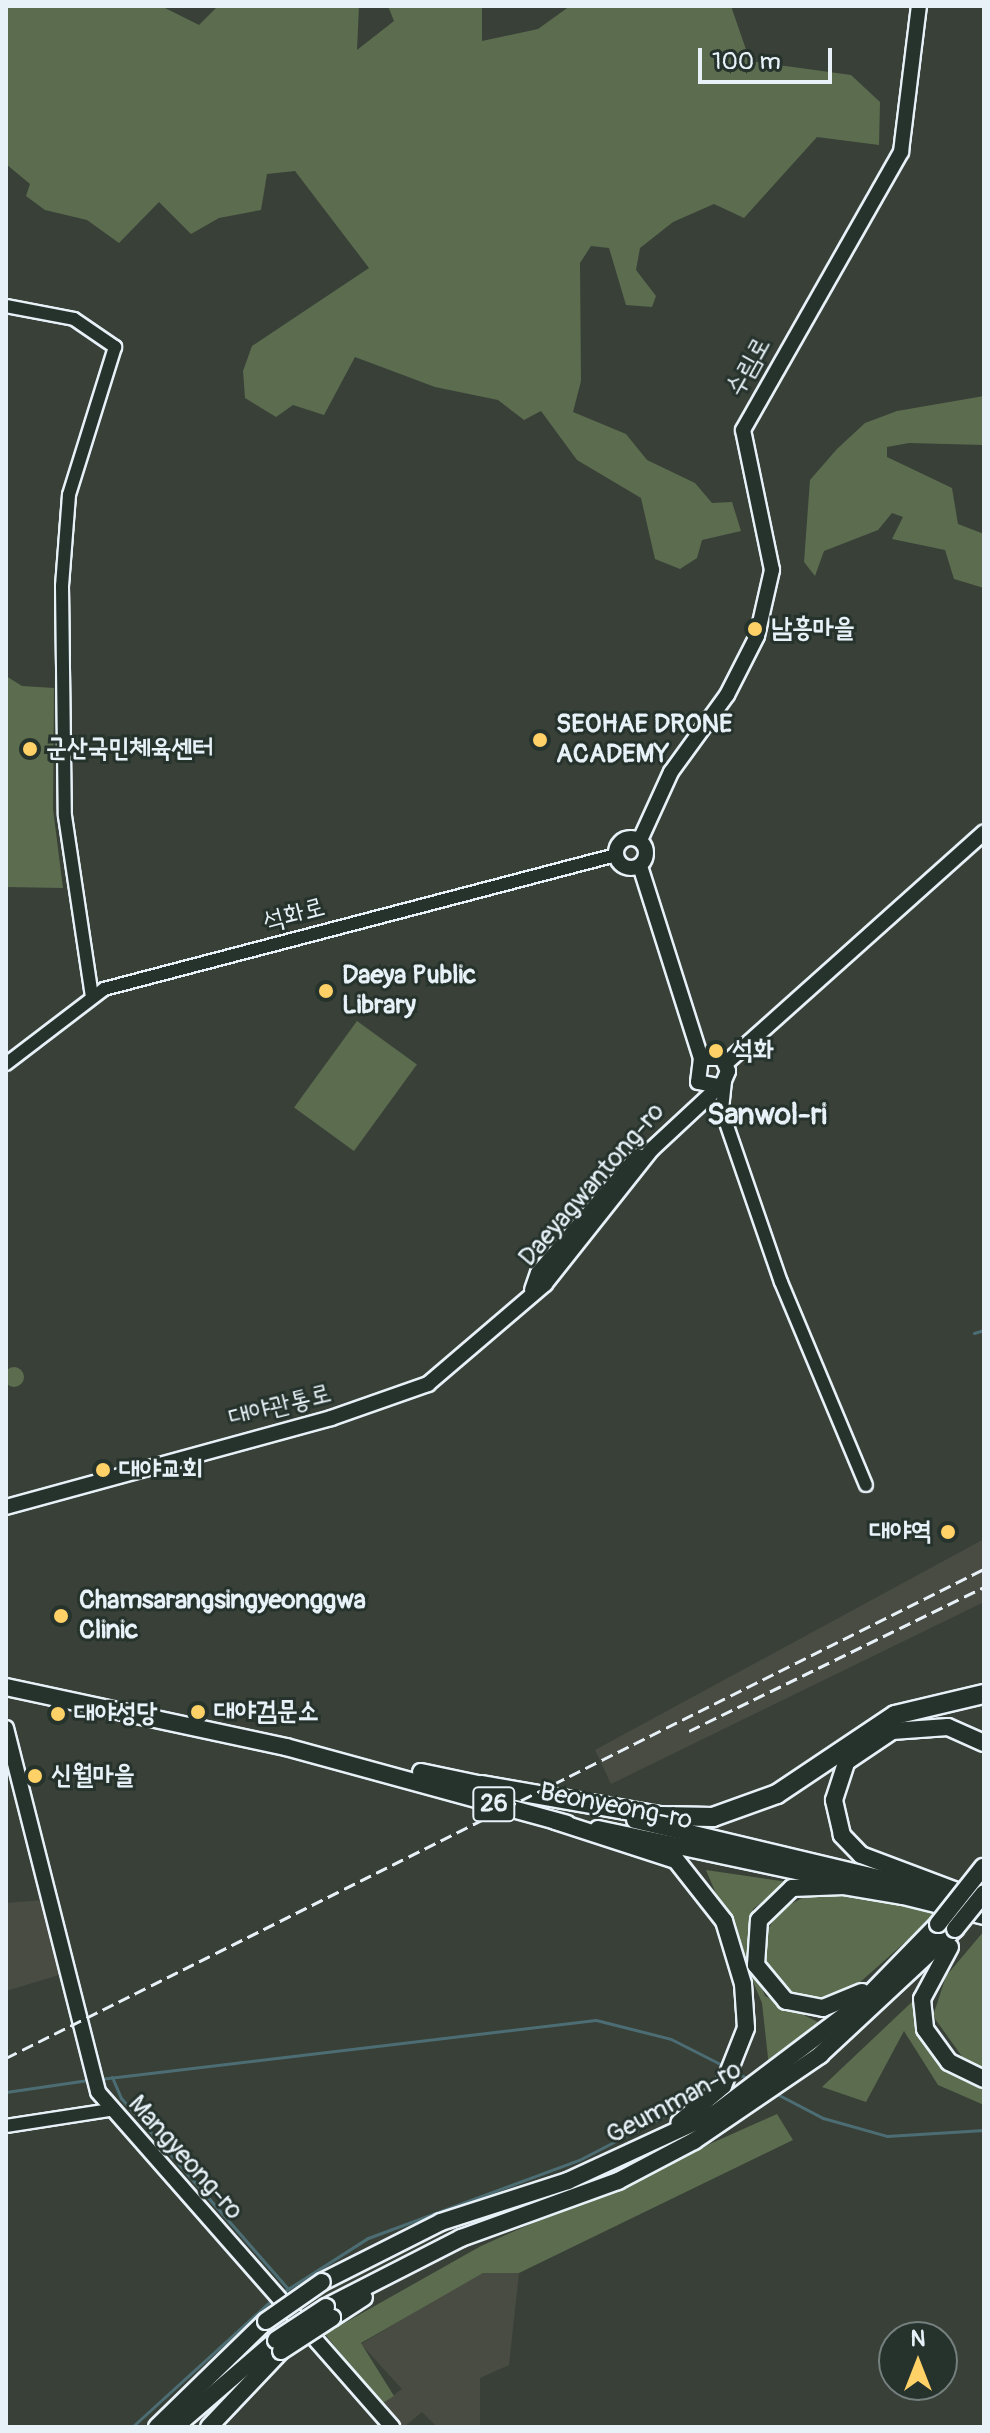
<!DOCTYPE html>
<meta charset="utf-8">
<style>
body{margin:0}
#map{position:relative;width:990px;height:2433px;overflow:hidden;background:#394038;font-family:Pangolin,"Poor Story",sans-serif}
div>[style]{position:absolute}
.built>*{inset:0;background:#494c43}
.green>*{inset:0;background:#5c6c4f;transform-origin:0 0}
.round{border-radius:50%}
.stream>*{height:3px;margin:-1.5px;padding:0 1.5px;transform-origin:1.5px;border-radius:1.5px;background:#4c6d73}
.roads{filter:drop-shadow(2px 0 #e8f1f8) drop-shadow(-2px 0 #e8f1f8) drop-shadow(0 2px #e8f1f8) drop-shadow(0 -2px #e8f1f8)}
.tertiary>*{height:12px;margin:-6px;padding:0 6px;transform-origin:6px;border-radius:6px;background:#26332d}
.secondary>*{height:14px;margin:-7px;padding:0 7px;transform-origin:7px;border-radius:7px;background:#26332d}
.secondary>.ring{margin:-7px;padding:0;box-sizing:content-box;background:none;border:14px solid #26332d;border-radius:50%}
.primary>*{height:16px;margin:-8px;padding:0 8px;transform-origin:8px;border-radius:8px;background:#26332d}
.trunk>*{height:16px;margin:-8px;padding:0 8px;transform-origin:8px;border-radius:8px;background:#26332d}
.motorway>*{height:18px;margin:-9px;padding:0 9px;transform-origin:9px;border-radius:9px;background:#26332d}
.rail>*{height:3px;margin-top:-1.5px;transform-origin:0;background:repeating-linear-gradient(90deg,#e8f1f8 0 12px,transparent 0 18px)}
.bridges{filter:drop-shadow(2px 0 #e8f1f8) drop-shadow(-2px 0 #e8f1f8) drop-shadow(0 2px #e8f1f8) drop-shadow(0 -2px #e8f1f8)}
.trunk-bridge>*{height:16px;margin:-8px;padding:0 8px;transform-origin:8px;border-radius:8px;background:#26332d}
.dots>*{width:22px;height:22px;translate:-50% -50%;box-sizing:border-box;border:4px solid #26332d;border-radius:50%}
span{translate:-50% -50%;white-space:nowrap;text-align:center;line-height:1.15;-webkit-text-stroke:6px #26332d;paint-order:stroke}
.shield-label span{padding:2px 6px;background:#26332d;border:2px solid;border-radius:6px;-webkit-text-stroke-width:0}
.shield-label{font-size:24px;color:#e8f1f8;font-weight:700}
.street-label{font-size:26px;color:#e8f1f8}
.poi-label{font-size:26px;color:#e8f1f8;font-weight:700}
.left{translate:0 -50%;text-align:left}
.right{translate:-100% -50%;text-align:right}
.quarter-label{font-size:30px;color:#e8f1f8;font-weight:700}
.frame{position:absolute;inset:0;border:8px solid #e8f1f8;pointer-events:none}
.north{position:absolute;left:878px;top:2321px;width:80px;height:80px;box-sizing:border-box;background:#26332d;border:2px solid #747f7e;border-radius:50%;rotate:0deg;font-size:22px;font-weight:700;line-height:32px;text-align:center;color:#e8f1f8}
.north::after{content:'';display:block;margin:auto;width:28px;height:36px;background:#ffd166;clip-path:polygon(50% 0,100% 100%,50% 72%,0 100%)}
.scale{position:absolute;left:698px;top:48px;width:134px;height:36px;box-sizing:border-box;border:4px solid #e8f1f8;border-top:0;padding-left:10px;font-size:24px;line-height:28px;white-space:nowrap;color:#e8f1f8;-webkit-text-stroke:6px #26332d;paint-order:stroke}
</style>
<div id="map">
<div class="built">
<div style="clip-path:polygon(984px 1539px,984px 1602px,611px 1784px,595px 1750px)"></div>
<div style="clip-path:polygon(43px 1900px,59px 1975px,6px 1991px,6px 1903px)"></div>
<div style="clip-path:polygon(479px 2273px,519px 2273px,509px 2365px,480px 2378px,480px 2427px,437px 2427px,422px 2412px,404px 2427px,381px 2404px,402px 2389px,361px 2344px)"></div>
</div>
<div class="green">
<div style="clip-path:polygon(6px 6px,161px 6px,199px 25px,218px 6px,359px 6px,357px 50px,394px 21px,388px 6px,482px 6px,482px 41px,538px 29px,570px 6px,731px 6px,750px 61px,851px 75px,880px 102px,879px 145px,817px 137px,744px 218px,714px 204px,673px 222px,640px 248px,636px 270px,656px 296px,652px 307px,626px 305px,609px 248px,591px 246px,580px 263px,581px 381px,573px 412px,626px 434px,647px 460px,695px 483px,712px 503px,732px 502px,741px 531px,702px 540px,697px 558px,680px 569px,655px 559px,641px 498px,577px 460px,541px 411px,524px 420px,498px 400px,435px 387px,355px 357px,324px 415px,293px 405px,276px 417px,245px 398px,243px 371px,252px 346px,369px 268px,295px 171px,267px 174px,261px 210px,219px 218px,191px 234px,159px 202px,119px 243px,87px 220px,45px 210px,26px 196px,30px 184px,6px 164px)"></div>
<div style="clip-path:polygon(984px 396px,984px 445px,909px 443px,887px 447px,887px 457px,952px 488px,958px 524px,984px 534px,984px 588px,954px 579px,945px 550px,892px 539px,903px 517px,892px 513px,878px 530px,824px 551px,815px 576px,804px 562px,810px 480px,837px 449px,865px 423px,897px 411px)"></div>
<div style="clip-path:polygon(6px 676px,22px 686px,54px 688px,53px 809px,63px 888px,6px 887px)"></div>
<div style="left:357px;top:1021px;width:74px;height:107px;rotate:36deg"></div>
<div class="round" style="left:4px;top:1367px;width:20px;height:20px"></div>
<div style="clip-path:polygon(706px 1870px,788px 1882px,753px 1909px,749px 1955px,765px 1996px,818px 2022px,811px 2037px,769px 2067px,762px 2003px)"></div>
<div style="clip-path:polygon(811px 1893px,843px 1893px,938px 1913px,849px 1992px,823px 2002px,795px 1997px,770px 1975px,762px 1937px,782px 1909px)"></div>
<div style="clip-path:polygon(984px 1931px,984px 2069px,966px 2062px,933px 2016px,946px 1976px)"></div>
<div style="clip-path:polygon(914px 2000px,920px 2035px,949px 2072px,984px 2083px,984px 2105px,938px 2085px,904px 2031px,866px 2102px,822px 2087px)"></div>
<div style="clip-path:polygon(777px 2114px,793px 2140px,519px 2273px,483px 2273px,361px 2343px,394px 2396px,381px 2404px,325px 2334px,481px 2246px)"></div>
</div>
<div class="stream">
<div style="left:974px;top:1333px;width:10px;rotate:-17deg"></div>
<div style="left:734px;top:2072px;width:17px;rotate:25deg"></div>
<div style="left:112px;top:2077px;width:23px;rotate:67deg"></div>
<div style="left:121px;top:2098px;width:254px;rotate:48.8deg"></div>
<div style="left:100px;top:2079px;width:499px;rotate:-6.8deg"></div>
<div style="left:596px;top:2020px;width:77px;rotate:14.2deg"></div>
<div style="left:671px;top:2039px;width:59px;rotate:27deg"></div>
<div style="left:6px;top:2092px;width:83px;rotate:-8.3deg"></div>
<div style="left:777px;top:2094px;width:52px;rotate:27.6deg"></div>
<div style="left:823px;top:2118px;width:66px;rotate:15.7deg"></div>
<div style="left:887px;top:2136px;width:97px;rotate:-3.5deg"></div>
<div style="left:280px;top:2294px;width:104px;rotate:-32.5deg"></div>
<div style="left:368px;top:2238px;width:225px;rotate:-20.3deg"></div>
<div style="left:579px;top:2160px;width:109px;rotate:-27.3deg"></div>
<div style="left:676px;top:2110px;width:47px;rotate:-36.4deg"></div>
<div style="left:714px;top:2082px;width:19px;rotate:-65deg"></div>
<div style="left:132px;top:2427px;width:192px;rotate:-42.3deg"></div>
</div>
<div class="roads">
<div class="tertiary">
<div style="left:6px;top:306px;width:69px;rotate:10.8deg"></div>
<div style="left:74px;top:319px;width:50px;rotate:34.3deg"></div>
<div style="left:115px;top:347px;width:155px;rotate:107.3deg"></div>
<div style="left:69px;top:495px;width:91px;rotate:94.4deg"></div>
<div style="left:62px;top:586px;width:230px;rotate:89.3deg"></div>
<div style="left:65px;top:816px;width:182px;rotate:81.5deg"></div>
<div style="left:6px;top:1064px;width:123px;rotate:-37.4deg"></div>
<div style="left:104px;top:989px;width:529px;rotate:-14.67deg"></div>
<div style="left:725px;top:1081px;width:30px;rotate:96deg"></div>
<div style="left:722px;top:1111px;width:181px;rotate:71deg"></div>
<div style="left:781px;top:1282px;width:220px;rotate:67.3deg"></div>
<div style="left:6px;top:2126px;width:104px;rotate:-8.8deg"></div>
</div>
<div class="secondary">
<div class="ring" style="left:616px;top:838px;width:16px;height:16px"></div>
<div style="left:640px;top:840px;width:75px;rotate:-65.5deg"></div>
<div style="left:671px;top:772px;width:95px;rotate:-54deg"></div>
<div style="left:727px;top:695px;width:66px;rotate:-63deg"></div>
<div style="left:757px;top:636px;width:68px;rotate:-77.2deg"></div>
<div style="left:772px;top:570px;width:143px;rotate:-101.7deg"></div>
<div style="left:743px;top:430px;width:320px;rotate:-60.4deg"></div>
<div style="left:901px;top:152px;width:147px;rotate:-83deg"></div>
<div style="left:640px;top:866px;width:201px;rotate:72.4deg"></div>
<div style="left:726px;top:1063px;width:346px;rotate:-41.8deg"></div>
<div style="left:532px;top:1290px;width:18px;rotate:-71deg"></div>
<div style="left:538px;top:1273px;width:154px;rotate:-49.5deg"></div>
<div style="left:6px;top:1507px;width:337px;rotate:-15.3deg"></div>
<div style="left:331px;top:1418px;width:103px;rotate:-19.3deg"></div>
<div style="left:428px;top:1384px;width:154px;rotate:-40.5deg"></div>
<div style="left:545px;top:1284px;width:172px;rotate:-51.6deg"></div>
<div style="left:652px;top:1149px;width:97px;rotate:-42.9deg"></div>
<div style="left:723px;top:1083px;width:13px;rotate:-67deg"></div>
<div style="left:728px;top:1071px;width:14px;rotate:-115deg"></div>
<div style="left:722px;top:1058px;width:21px;rotate:180deg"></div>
<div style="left:701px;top:1058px;width:24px;rotate:97deg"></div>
<div style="left:698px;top:1082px;width:21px;rotate:11deg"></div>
<div style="left:6px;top:1728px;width:375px;rotate:75.8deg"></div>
<div style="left:98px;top:2092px;width:446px;rotate:48.7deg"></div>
</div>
<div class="primary">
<div style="left:6px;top:1687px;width:286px;rotate:12.1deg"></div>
<div style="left:286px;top:1747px;width:291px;rotate:15.3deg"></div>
<div style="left:421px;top:1772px;width:73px;rotate:11.9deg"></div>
<div style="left:635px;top:1820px;width:325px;rotate:13.4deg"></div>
<div style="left:598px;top:1829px;width:261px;rotate:12deg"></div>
<div style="left:891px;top:1893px;width:96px;rotate:13.9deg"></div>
</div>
<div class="trunk">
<div style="left:555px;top:1821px;width:127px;rotate:17.9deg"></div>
<div style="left:676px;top:1860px;width:78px;rotate:51.8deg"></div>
<div style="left:724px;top:1921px;width:66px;rotate:73.2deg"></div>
<div style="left:743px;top:1984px;width:44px;rotate:86.1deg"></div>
<div style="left:746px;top:2028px;width:62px;rotate:111.6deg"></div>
<div style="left:723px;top:2086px;width:57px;rotate:139.9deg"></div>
<div style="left:975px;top:1898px;width:122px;rotate:-159.3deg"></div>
<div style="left:861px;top:1855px;width:28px;rotate:-134deg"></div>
<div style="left:842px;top:1835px;width:36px;rotate:-103deg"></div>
<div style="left:834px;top:1800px;width:40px;rotate:-72deg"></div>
<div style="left:846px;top:1762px;width:55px;rotate:-34deg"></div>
<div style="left:892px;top:1731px;width:56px;rotate:-4.1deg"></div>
<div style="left:948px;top:1727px;width:39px;rotate:24deg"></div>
<div style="left:950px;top:1947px;width:59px;rotate:118.3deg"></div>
<div style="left:922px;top:1999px;width:30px;rotate:84deg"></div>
<div style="left:925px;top:2029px;width:41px;rotate:54deg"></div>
<div style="left:949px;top:2062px;width:39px;rotate:26deg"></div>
<div style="left:862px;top:1992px;width:42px;rotate:157.7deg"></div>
<div style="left:823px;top:2008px;width:38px;rotate:-169deg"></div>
<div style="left:786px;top:2001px;width:47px;rotate:-129.8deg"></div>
<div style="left:756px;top:1965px;width:45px;rotate:-86.2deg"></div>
<div style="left:759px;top:1920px;width:46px;rotate:-44.1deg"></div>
<div style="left:792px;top:1888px;width:52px;rotate:-2.2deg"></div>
<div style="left:844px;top:1886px;width:60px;rotate:9.6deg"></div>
<div style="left:322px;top:2282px;width:133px;rotate:-26.8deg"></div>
<div style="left:441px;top:2222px;width:133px;rotate:-17.9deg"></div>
<div style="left:568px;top:2181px;width:164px;rotate:-24.8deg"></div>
<div style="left:717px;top:2112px;width:181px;rotate:-37.1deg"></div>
<div style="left:861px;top:2003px;width:110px;rotate:-45.7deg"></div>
<div style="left:326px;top:2307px;width:152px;rotate:-27.1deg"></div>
<div style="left:461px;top:2238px;width:167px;rotate:-20deg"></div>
<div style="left:618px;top:2181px;width:86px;rotate:-27.8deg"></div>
<div style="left:694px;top:2141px;width:153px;rotate:-34.3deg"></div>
<div style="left:820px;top:2055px;width:185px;rotate:-43deg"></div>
<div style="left:332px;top:2318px;width:38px;rotate:-33deg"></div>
<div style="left:157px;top:2427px;width:152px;rotate:-44.2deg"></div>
<div style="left:175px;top:2427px;width:133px;rotate:-40.7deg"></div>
<div style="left:209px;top:2427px;width:105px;rotate:-46.5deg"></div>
</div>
<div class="motorway">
<div style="left:482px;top:1785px;width:181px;rotate:9.9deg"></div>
<div style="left:660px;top:1816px;width:53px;rotate:1.1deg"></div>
<div style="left:713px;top:1817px;width:68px;rotate:-19.8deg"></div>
<div style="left:777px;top:1794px;width:142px;rotate:-33.8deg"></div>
<div style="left:895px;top:1715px;width:91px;rotate:-13.3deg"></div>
</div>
</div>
<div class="rail">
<div style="left:689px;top:1731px;width:328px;rotate:-26deg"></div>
<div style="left:6px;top:2058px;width:1093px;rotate:-26.57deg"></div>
</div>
<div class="bridges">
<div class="trunk-bridge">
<div style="left:938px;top:1924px;width:73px;rotate:-51.7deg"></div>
<div style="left:955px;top:1929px;width:46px;rotate:-51.1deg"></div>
<div style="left:266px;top:2321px;width:68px;rotate:-34.9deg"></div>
<div style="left:276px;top:2340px;width:60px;rotate:-33.4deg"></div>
<div style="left:281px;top:2351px;width:61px;rotate:-32.9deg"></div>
</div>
</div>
<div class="dots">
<div style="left:755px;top:629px;background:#ffd166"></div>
<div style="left:540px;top:740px;background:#ffd166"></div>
<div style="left:30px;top:749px;background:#ffd166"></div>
<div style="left:326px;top:991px;background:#ffd166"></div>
<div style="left:716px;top:1051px;background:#ffd166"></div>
<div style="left:103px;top:1470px;background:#ffd166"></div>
<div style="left:948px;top:1532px;background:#ffd166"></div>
<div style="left:61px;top:1616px;background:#ffd166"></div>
<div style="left:198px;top:1712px;background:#ffd166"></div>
<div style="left:58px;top:1714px;background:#ffd166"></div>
<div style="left:35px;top:1776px;background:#ffd166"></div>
</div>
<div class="shield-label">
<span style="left:494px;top:1804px">26</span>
</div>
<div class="street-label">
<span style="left:749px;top:367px;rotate:-61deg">수림로</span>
<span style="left:294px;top:915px;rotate:-15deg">석화로</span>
<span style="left:592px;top:1185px;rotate:-49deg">Daeyagwantong-ro</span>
<span style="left:280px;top:1406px;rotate:-14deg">대야관통로</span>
<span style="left:616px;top:1807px;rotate:11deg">Beonyeong-ro</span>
<span style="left:674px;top:2103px;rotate:-28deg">Geumman-ro</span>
<span style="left:185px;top:2158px;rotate:48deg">Mangyeong-ro</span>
</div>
<div class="poi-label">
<span class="left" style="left:771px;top:629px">남흥마을</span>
<span class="left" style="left:556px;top:740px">SEOHAE DRONE<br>ACADEMY</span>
<span class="left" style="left:46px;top:749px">군산국민체육센터</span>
<span class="left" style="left:342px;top:991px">Daeya Public<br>Library</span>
<span class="left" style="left:732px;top:1051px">석화</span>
<span class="left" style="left:119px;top:1470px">대야교회</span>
<span class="right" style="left:932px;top:1532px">대야역</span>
<span class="left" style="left:79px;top:1616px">Chamsarangsingyeonggwa<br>Clinic</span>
<span class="left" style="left:214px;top:1712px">대야검문소</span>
<span class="left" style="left:74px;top:1714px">대야성당</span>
<span class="left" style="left:51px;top:1776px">신월마을</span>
</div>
<div class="quarter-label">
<span style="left:767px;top:1115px">Sanwol-ri</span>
</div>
<div class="frame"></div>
<div class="north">N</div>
<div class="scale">100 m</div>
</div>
